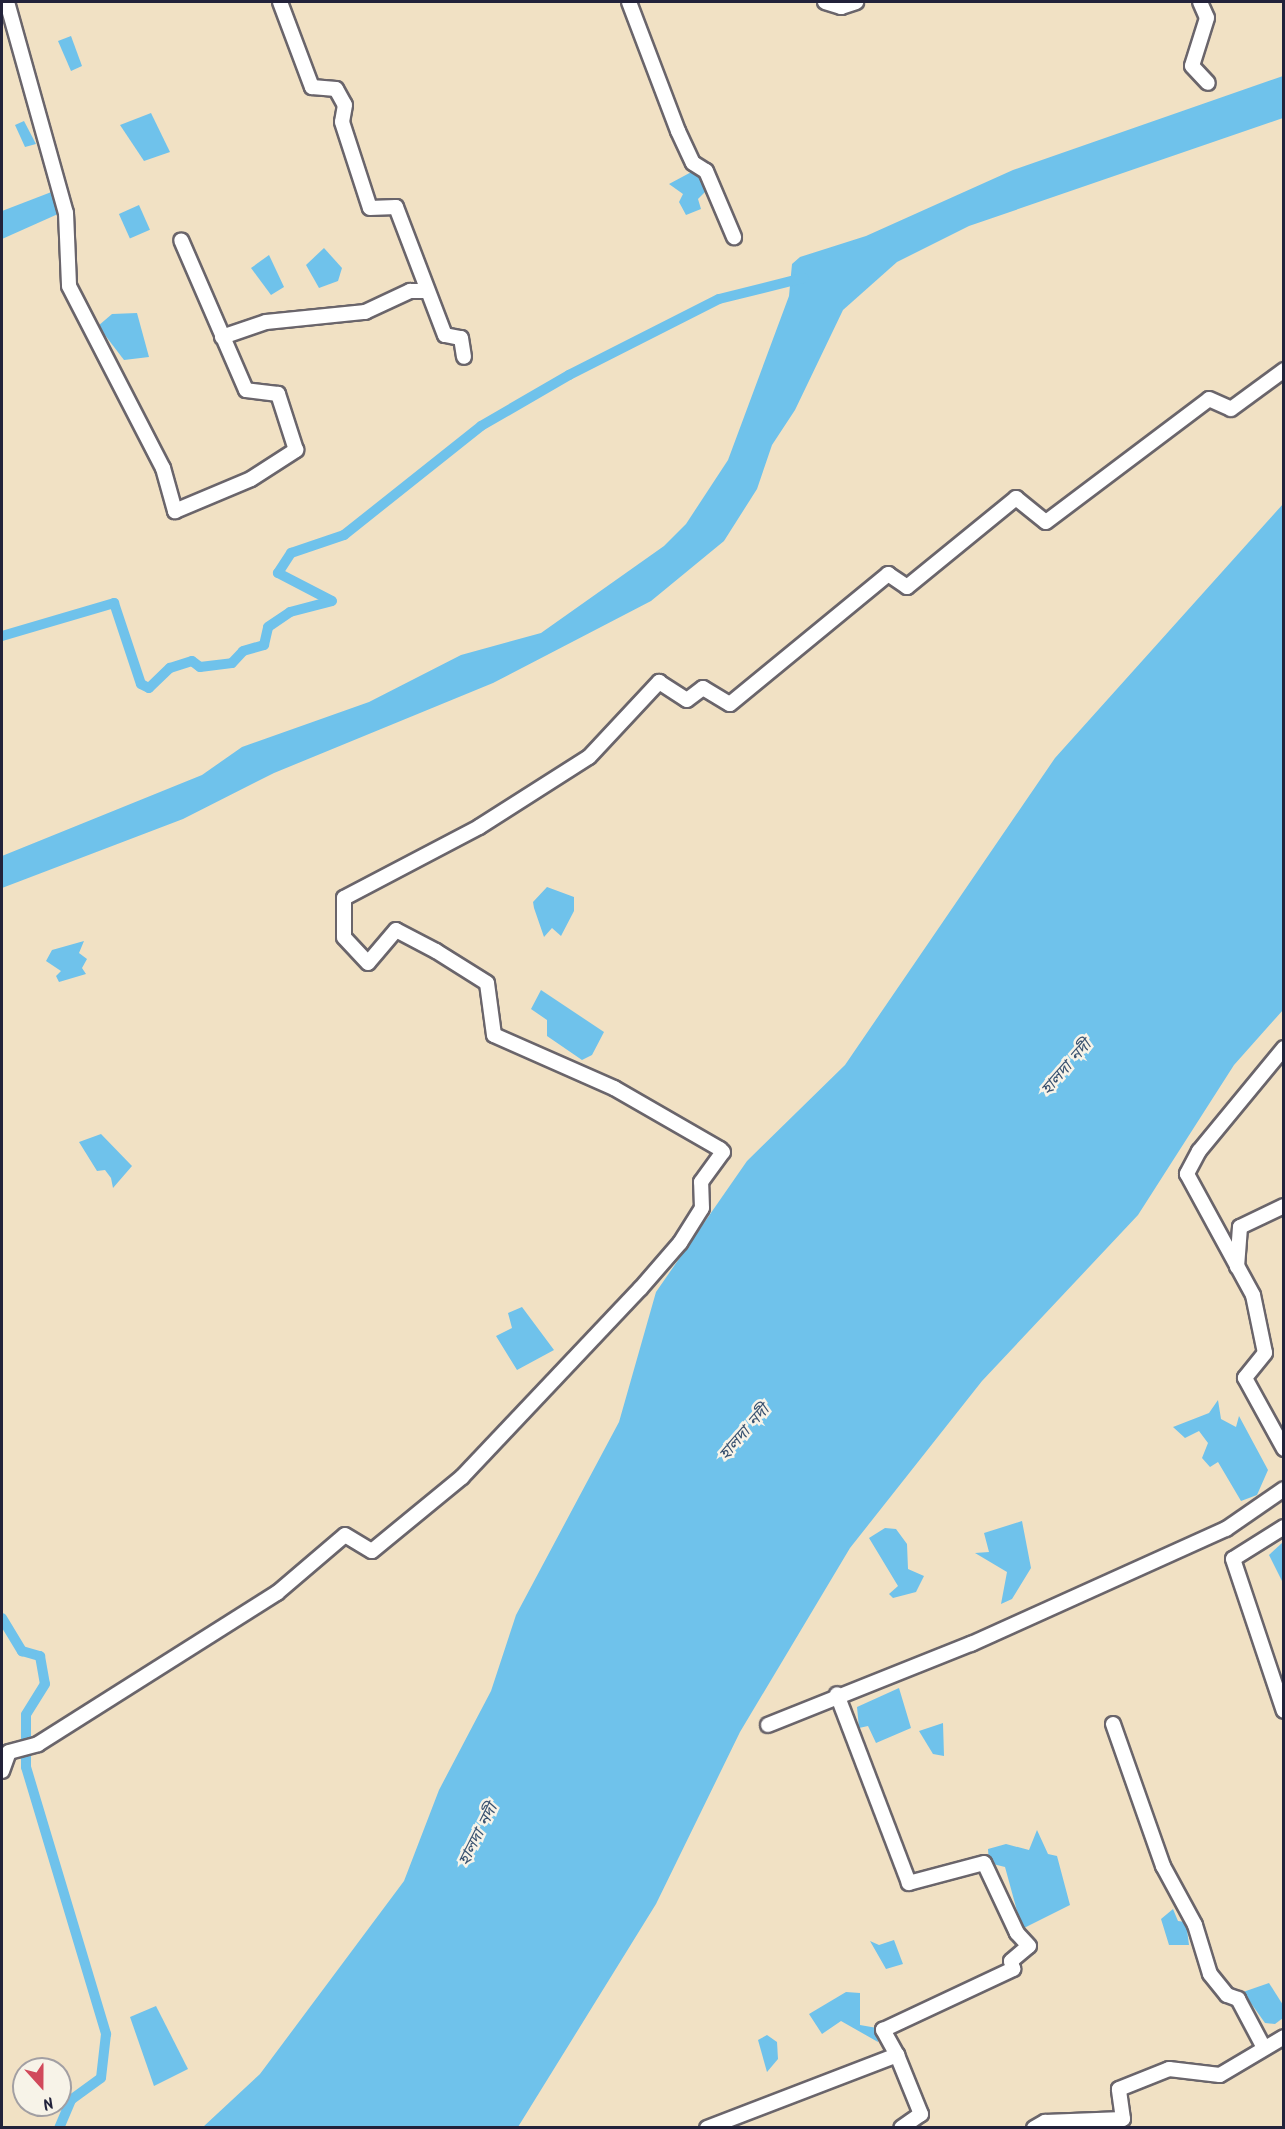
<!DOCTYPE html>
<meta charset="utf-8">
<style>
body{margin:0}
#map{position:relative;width:1285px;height:2129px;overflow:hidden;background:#f1e1c4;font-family:Kalam,"Noto Sans Bengali",sans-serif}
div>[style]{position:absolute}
.water>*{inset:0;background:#6fc2eb;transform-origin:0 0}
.canal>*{height:10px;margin:-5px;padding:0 5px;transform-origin:5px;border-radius:5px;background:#6fc2eb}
.roads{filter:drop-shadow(2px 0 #6a656b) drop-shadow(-2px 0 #6a656b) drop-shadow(0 2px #6a656b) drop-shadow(0 -2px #6a656b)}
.minor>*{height:14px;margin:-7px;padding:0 7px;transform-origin:7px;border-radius:7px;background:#fff}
span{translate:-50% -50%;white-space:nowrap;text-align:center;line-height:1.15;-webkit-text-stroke:5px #f7f3e8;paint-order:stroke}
.water-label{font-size:16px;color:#395270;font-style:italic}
.frame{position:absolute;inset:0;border:3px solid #22223b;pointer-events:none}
.north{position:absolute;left:12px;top:2057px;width:60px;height:60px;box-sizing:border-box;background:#f7f3e8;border:2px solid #a29fa3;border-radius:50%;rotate:159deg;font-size:16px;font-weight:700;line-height:24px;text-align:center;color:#22223b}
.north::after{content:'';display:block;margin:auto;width:21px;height:27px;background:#d1495b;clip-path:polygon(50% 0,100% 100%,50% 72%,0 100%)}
</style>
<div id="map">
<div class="water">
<div style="clip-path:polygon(71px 36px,82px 66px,71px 71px,58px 41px)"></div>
<div style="clip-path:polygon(1283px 76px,1283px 118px,969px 226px,897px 262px,843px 310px,795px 410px,772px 445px,757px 489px,724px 541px,651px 601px,493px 683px,274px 773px,183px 819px,2px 888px,2px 856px,202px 775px,242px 747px,369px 702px,461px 655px,541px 633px,664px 546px,686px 524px,728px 460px,789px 296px,792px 264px,800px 257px,866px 236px,1013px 170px)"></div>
<div style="clip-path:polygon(151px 113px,170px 152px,144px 161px,120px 125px)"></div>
<div style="clip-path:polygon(24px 121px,36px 144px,25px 147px,15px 125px)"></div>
<div style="clip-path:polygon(697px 169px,706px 191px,698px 199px,701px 209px,686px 215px,679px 202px,683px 194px,669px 184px)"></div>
<div style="clip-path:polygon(54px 191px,58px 214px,2px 239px,2px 211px)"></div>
<div style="left:139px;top:205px;width:27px;height:22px;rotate:66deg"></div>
<div style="clip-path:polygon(324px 248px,342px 268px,338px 281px,319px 288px,306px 265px)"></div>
<div style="clip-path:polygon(269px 255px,284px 287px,271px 295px,251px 268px)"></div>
<div style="clip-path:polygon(137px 313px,149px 357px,124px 360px,98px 326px,112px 314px)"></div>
<div style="clip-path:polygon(1283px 504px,1283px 1010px,1234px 1065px,1138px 1215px,982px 1381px,850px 1548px,740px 1732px,656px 1904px,518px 2127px,203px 2127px,260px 2074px,404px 1881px,439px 1790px,491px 1691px,516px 1615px,619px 1422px,656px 1292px,747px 1161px,845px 1065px,1055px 758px)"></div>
<div style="clip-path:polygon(547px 887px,574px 897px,574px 911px,561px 936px,552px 928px,544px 937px,534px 908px,533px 902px)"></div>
<div style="clip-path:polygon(84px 941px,79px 953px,87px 959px,82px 968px,86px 974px,59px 982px,56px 976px,61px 971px,46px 961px,52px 950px)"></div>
<div style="clip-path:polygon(541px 990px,604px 1032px,592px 1055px,582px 1060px,547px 1036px,547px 1020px,531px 1009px)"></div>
<div style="clip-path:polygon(101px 1134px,132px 1166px,113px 1188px,111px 1178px,105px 1170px,97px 1171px,79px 1142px)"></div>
<div style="clip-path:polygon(522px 1307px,554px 1350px,517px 1370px,496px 1336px,512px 1328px,508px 1313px)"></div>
<div style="clip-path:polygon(1218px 1400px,1221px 1419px,1236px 1427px,1239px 1416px,1268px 1470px,1257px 1495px,1241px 1501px,1218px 1462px,1210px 1467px,1202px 1458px,1208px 1443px,1199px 1431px,1185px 1438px,1173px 1427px,1209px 1413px)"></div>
<div style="clip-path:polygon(1022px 1521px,1031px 1568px,1012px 1599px,1001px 1604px,1007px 1572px,975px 1553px,989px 1552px,984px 1533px)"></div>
<div style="clip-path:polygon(885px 1528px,896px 1529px,907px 1544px,908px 1569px,924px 1576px,916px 1592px,893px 1598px,889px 1594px,898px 1586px,869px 1538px)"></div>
<div style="clip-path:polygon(1283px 1542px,1283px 1583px,1269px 1555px)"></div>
<div style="clip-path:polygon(899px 1688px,911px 1728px,876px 1743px,868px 1726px,859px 1728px,857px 1707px)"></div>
<div style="clip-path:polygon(943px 1723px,944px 1756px,933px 1754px,919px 1731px)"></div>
<div style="clip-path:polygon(1037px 1830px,1048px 1854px,1057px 1856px,1070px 1905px,1022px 1929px,1005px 1867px,989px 1863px,988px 1849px,1006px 1844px,1029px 1850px)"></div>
<div style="clip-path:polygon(1173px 1909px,1178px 1921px,1186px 1922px,1189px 1945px,1169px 1945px,1161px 1919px)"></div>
<div style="clip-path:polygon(894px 1940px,903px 1964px,886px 1969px,870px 1941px,879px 1945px)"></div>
<div style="clip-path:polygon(1269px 1983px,1283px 2005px,1283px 2018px,1275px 2024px,1265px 2023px,1243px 1992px)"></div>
<div style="clip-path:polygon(846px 1992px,860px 1993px,860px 2025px,877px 2028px,878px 2042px,841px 2021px,822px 2034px,809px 2014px)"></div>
<div style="clip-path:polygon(156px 2006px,188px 2069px,154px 2086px,130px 2017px)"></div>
<div style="clip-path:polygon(767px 2035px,777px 2042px,778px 2059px,767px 2072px,758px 2040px)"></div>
</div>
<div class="canal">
<div style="left:2px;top:636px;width:117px;rotate:-16.4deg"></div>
<div style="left:114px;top:603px;width:85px;rotate:71.6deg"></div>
<div style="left:141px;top:684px;width:9px;rotate:27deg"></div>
<div style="left:149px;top:688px;width:29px;rotate:-44deg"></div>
<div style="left:170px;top:668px;width:23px;rotate:-18deg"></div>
<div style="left:192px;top:661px;width:10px;rotate:37deg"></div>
<div style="left:200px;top:667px;width:32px;rotate:-7deg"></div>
<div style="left:232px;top:663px;width:16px;rotate:-47deg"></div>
<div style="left:243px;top:651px;width:22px;rotate:-16deg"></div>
<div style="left:264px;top:645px;width:18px;rotate:-77deg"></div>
<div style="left:268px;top:627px;width:27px;rotate:-34deg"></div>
<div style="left:290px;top:612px;width:43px;rotate:-14.7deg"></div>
<div style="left:332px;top:601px;width:61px;rotate:-152.6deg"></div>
<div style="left:278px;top:573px;width:24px;rotate:-57deg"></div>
<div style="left:291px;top:553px;width:56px;rotate:-18.8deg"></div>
<div style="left:344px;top:535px;width:175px;rotate:-38.5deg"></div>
<div style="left:481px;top:426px;width:102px;rotate:-30.1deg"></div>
<div style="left:569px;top:375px;width:168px;rotate:-26.9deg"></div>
<div style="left:719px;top:299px;width:87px;rotate:-14deg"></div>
<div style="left:2px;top:1618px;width:39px;rotate:59deg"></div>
<div style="left:22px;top:1651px;width:19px;rotate:16deg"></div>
<div style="left:40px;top:1656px;width:28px;rotate:80deg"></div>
<div style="left:45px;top:1684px;width:36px;rotate:122deg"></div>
<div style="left:26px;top:1715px;width:52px;rotate:90deg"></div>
<div style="left:26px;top:1767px;width:279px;rotate:73.3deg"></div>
<div style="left:106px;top:2034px;width:44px;rotate:96.5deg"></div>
<div style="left:101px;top:2078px;width:37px;rotate:144deg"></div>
<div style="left:71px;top:2100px;width:30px;rotate:113deg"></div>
</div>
<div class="roads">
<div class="minor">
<div style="left:7px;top:2px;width:219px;rotate:74.4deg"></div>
<div style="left:66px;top:213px;width:73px;rotate:87.6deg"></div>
<div style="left:69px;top:286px;width:205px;rotate:62.7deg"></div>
<div style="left:163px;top:468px;width:45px;rotate:74.4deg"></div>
<div style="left:175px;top:511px;width:82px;rotate:-22.8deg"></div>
<div style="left:251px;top:479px;width:54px;rotate:-32.8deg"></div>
<div style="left:296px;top:450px;width:59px;rotate:-107.8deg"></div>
<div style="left:278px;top:394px;width:32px;rotate:-173deg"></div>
<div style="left:246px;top:390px;width:163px;rotate:-113.4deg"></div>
<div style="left:280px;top:2px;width:91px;rotate:69.4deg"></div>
<div style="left:312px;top:87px;width:24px;rotate:5deg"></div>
<div style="left:336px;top:89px;width:18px;rotate:61deg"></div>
<div style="left:345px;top:105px;width:17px;rotate:100deg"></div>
<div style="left:342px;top:122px;width:90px;rotate:72deg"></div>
<div style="left:370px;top:208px;width:26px;rotate:-2deg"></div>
<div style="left:396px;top:207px;width:137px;rotate:69.1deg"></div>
<div style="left:445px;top:335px;width:16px;rotate:11deg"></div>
<div style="left:461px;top:338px;width:19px;rotate:81deg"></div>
<div style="left:629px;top:2px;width:138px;rotate:69.2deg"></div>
<div style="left:678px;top:131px;width:35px;rotate:65deg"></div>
<div style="left:693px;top:163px;width:15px;rotate:32deg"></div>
<div style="left:706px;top:171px;width:72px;rotate:67deg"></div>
<div style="left:825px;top:2px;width:17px;rotate:17deg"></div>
<div style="left:841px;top:7px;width:16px;rotate:-18deg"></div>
<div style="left:1200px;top:2px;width:17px;rotate:66deg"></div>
<div style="left:1207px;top:18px;width:50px;rotate:107.4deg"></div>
<div style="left:1192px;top:66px;width:23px;rotate:47deg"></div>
<div style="left:222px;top:337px;width:46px;rotate:-18.8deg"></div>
<div style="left:266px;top:322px;width:100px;rotate:-5.8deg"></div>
<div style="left:365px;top:312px;width:50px;rotate:-25deg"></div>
<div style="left:410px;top:291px;width:15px"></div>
<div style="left:1284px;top:1048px;width:134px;rotate:129.5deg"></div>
<div style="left:1199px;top:1151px;width:26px;rotate:118deg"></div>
<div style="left:1187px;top:1174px;width:138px;rotate:61.4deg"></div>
<div style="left:1253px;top:1295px;width:59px;rotate:78.3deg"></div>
<div style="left:1265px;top:1353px;width:32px;rotate:129deg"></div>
<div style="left:1245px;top:1378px;width:81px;rotate:61.2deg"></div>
<div style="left:1237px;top:1267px;width:40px;rotate:-85.7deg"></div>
<div style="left:1240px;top:1227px;width:49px;rotate:-25.5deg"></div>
<div style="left:1284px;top:1527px;width:60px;rotate:147.9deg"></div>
<div style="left:1233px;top:1559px;width:160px;rotate:71.5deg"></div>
<div style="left:1113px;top:1724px;width:151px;rotate:70.6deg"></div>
<div style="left:1163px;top:1866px;width:67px;rotate:61.5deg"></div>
<div style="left:1195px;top:1925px;width:51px;rotate:73deg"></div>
<div style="left:1210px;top:1974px;width:27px;rotate:51deg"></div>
<div style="left:1227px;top:1995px;width:12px;rotate:20deg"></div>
<div style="left:1238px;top:1999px;width:53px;rotate:62deg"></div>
<div style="left:768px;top:1725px;width:219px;rotate:-21.8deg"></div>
<div style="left:971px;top:1644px;width:280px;rotate:-24.3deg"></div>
<div style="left:1226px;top:1529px;width:70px;rotate:-34.6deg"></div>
<div style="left:2px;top:1771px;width:20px;rotate:-70deg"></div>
<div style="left:9px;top:1752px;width:30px;rotate:-15deg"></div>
<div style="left:38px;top:1744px;width:283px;rotate:-32.3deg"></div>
<div style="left:277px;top:1593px;width:89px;rotate:-40.5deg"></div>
<div style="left:345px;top:1535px;width:31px;rotate:31deg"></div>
<div style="left:372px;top:1551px;width:117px;rotate:-39.4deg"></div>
<div style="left:462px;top:1477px;width:259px;rotate:-46.6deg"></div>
<div style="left:640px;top:1289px;width:61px;rotate:-49deg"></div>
<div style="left:680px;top:1243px;width:41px;rotate:-57.8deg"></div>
<div style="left:702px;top:1208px;width:26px;rotate:-92deg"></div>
<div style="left:701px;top:1182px;width:37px;rotate:-54deg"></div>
<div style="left:723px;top:1152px;width:4px;rotate:-135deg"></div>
<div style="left:720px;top:1149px;width:122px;rotate:-150.1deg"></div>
<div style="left:614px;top:1088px;width:131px;rotate:-156.2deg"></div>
<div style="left:494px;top:1035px;width:52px;rotate:-97.7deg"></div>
<div style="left:487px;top:983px;width:60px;rotate:-147.9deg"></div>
<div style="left:436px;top:951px;width:45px;rotate:-152.3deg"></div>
<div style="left:396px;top:930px;width:43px;rotate:130.3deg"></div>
<div style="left:368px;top:963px;width:35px;rotate:-133deg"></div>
<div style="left:344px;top:937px;width:39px;rotate:-90deg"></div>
<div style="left:344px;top:898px;width:153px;rotate:-27.7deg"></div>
<div style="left:479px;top:827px;width:130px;rotate:-32.5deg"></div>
<div style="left:589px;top:757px;width:103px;rotate:-47deg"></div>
<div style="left:659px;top:682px;width:33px;rotate:33deg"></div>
<div style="left:687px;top:700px;width:20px;rotate:-37deg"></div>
<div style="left:703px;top:688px;width:31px;rotate:31deg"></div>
<div style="left:730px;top:704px;width:205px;rotate:-39.4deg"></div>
<div style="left:888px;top:574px;width:23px;rotate:34deg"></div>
<div style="left:907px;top:587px;width:141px;rotate:-39.2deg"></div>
<div style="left:1016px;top:498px;width:38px;rotate:39deg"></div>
<div style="left:1046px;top:522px;width:204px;rotate:-37deg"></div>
<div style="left:1209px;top:399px;width:24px;rotate:24deg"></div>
<div style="left:1231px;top:409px;width:66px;rotate:-36.3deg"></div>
<div style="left:897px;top:2055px;width:64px;rotate:67.9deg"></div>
<div style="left:921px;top:2114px;width:24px;rotate:145deg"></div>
<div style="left:707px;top:2128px;width:204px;rotate:-21deg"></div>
<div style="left:897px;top:2055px;width:29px;rotate:-119deg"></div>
<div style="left:883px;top:2030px;width:144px;rotate:-25.1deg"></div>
<div style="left:1013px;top:1969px;width:8px;rotate:-104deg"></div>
<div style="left:1011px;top:1961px;width:23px;rotate:-40deg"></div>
<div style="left:1029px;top:1946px;width:18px;rotate:-133deg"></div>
<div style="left:1017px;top:1933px;width:77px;rotate:-115.2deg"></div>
<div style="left:984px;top:1863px;width:78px;rotate:165.1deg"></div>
<div style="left:909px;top:1883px;width:202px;rotate:-110.9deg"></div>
<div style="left:1034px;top:2128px;width:13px;rotate:-29deg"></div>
<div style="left:1045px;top:2122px;width:78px;rotate:-2.2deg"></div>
<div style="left:1123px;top:2119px;width:30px;rotate:-98deg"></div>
<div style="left:1119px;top:2089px;width:54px;rotate:-21.8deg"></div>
<div style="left:1169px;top:2069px;width:51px;rotate:6.7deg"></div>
<div style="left:1220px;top:2075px;width:74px;rotate:-30.7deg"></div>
</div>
</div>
<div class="water-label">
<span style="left:1067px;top:1068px;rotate:-49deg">হালদা নদী</span>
<span style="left:745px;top:1433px;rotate:-49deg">হালদা নদী</span>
<span style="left:479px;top:1835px;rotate:-63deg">হালদা নদী</span>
</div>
<div class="frame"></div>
<div class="north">N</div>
</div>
